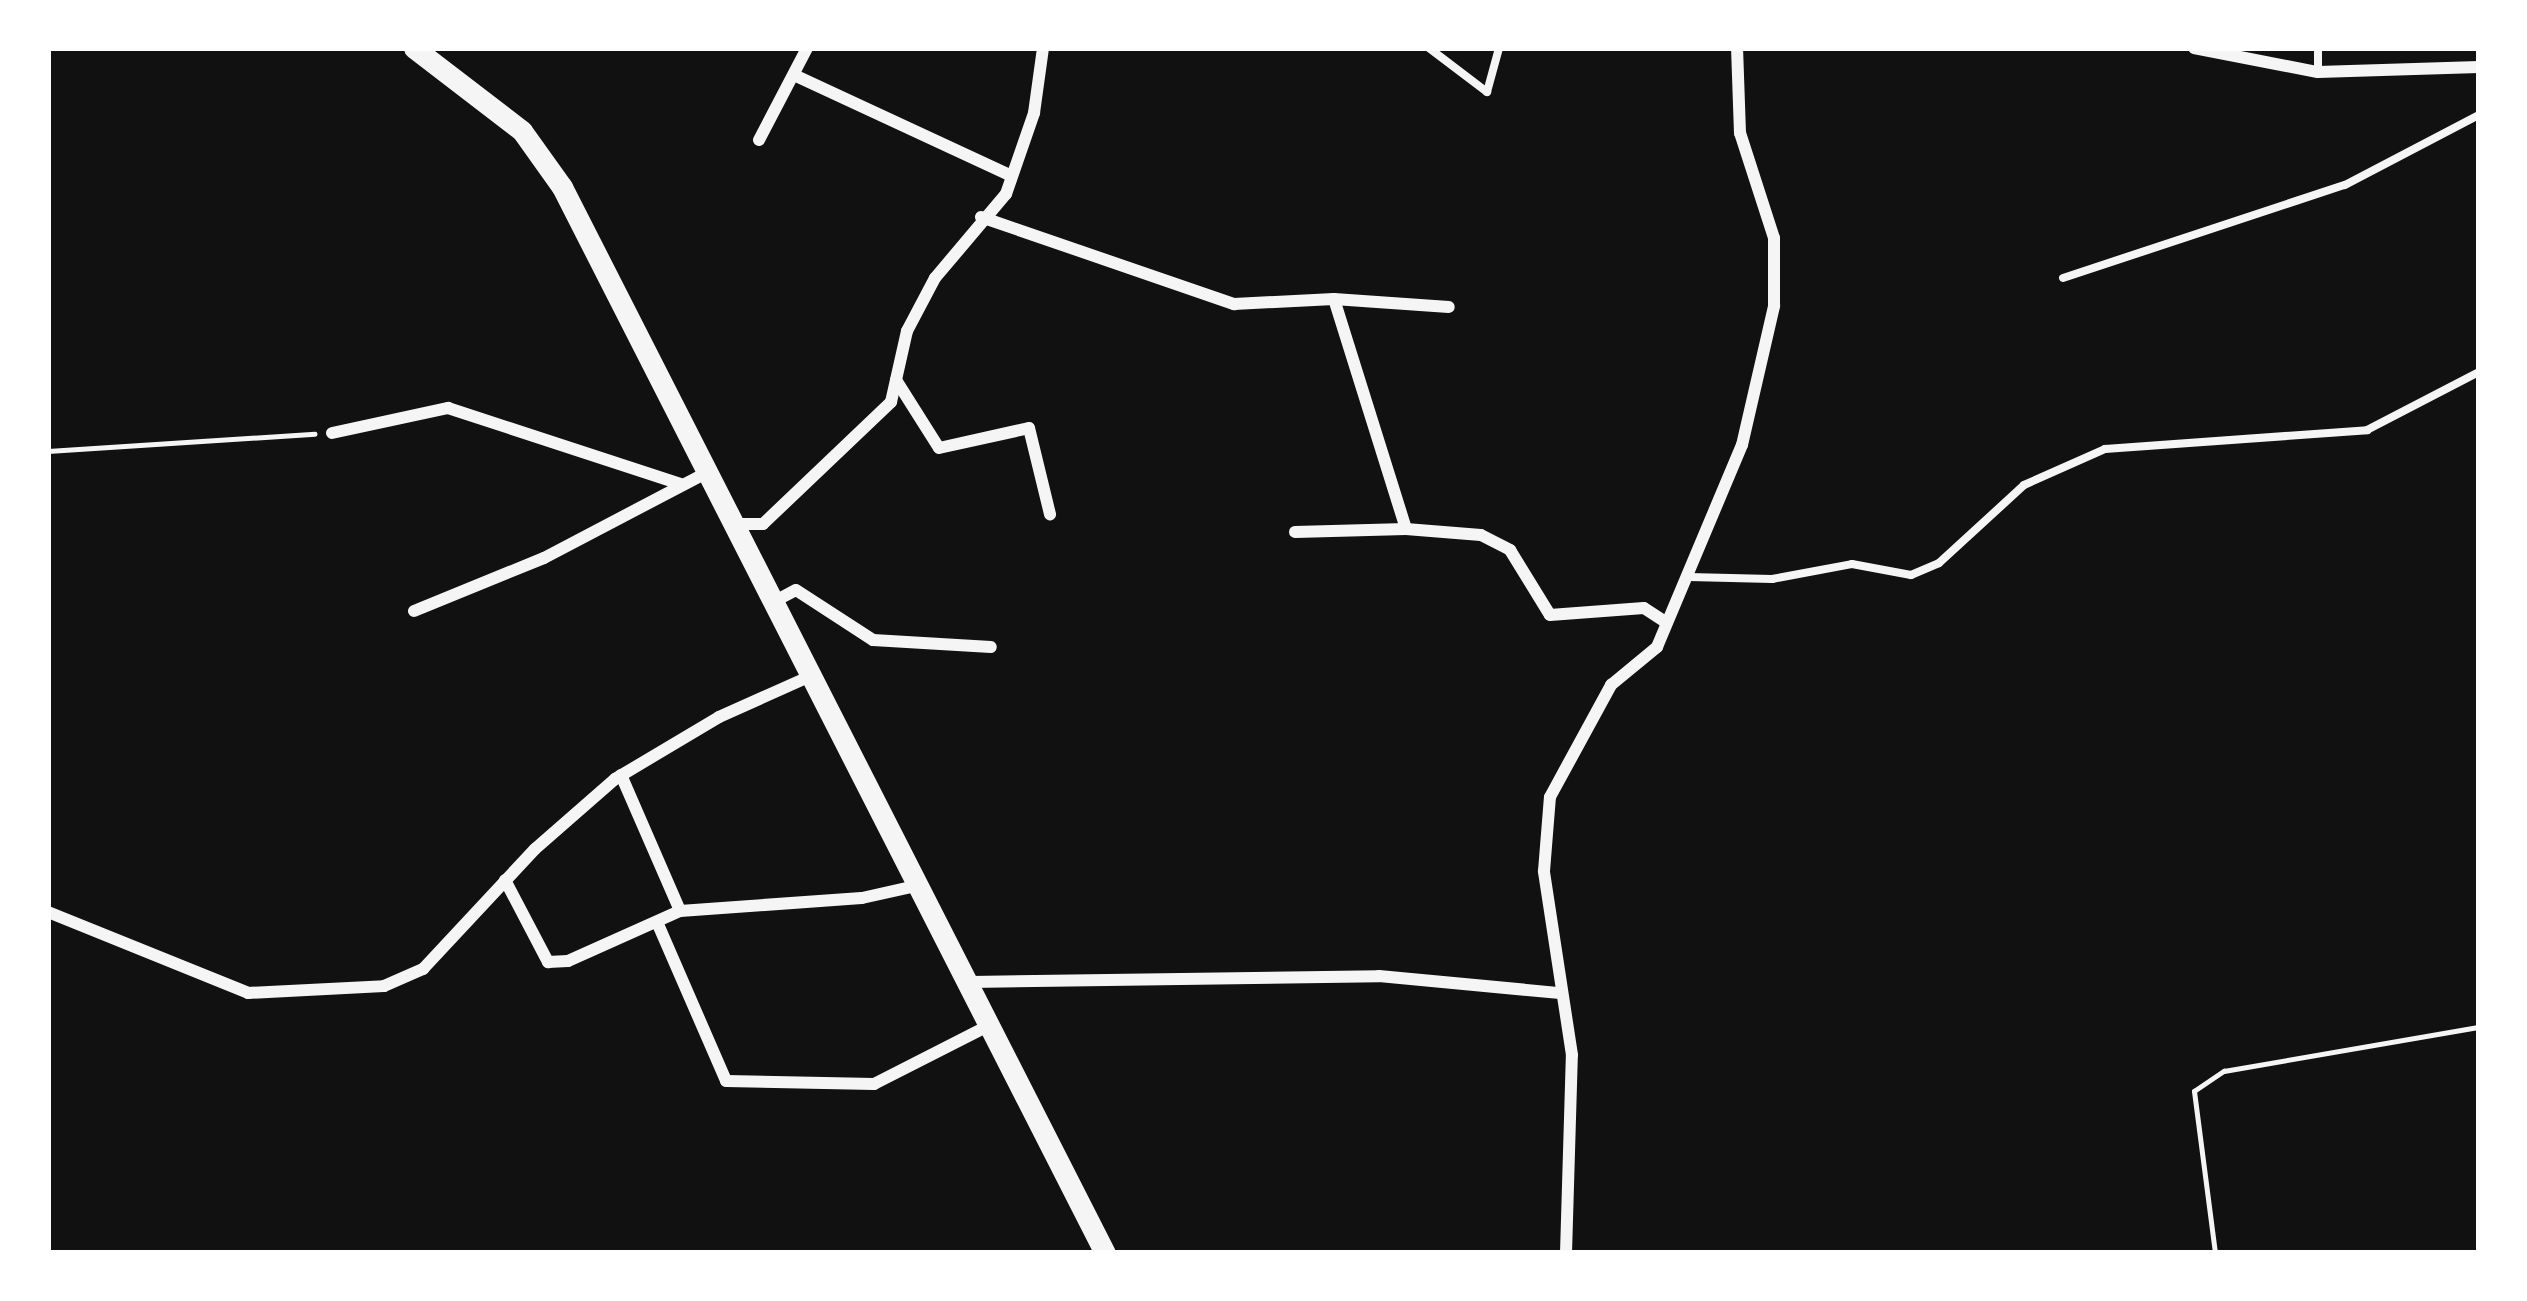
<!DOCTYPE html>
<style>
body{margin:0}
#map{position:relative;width:2527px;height:1301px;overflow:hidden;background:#111;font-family:"Alegreya Sans",sans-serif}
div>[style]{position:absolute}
.path>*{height:4.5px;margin:-2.25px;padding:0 2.25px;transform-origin:2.25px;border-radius:2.25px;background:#f5f5f5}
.service>*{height:8px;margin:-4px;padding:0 4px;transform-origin:4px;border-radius:4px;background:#f5f5f5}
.minor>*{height:12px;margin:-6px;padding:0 6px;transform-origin:6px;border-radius:6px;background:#f5f5f5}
.secondary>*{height:21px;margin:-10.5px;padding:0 10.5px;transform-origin:10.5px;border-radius:10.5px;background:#f5f5f5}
span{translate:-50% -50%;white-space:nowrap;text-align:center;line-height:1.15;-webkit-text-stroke:12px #fff;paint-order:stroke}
.frame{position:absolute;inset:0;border:51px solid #fff;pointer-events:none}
</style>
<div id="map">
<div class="path">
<div style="left:48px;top:451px;width:267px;rotate:-3.7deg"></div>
<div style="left:2215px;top:1253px;width:163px;rotate:-97.4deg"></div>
<div style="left:2194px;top:1091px;width:36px;rotate:-34deg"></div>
<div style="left:2224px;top:1071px;width:259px;rotate:-9.8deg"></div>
<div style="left:2474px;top:1253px;width:5px;rotate:-11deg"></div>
</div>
<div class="service">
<div style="left:1429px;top:48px;width:73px;rotate:37.2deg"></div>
<div style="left:1487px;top:92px;width:46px;rotate:-74.7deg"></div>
<div style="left:2318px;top:71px;width:23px;rotate:-90deg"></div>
<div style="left:2063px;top:278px;width:297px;rotate:-18.3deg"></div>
<div style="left:2345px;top:185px;width:151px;rotate:-27.6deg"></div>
<div style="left:1689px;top:577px;width:83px;rotate:1.4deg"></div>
<div style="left:1772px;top:579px;width:81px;rotate:-10.6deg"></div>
<div style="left:1852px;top:564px;width:60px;rotate:10.6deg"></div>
<div style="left:1911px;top:575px;width:30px;rotate:-23deg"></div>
<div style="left:1939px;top:563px;width:115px;rotate:-42.5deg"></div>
<div style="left:2024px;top:485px;width:89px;rotate:-24deg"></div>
<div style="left:2105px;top:449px;width:263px;rotate:-4.1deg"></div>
<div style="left:2367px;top:430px;width:126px;rotate:-27.4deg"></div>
</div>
<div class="minor">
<div style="left:2194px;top:48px;width:126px;rotate:11deg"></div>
<div style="left:2318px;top:72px;width:161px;rotate:-1.8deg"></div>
<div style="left:794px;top:75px;width:240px;rotate:24.9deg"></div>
<div style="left:759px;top:140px;width:104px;rotate:-62.4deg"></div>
<div style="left:981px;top:217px;width:268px;rotate:19deg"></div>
<div style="left:1234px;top:304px;width:100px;rotate:-2.9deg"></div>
<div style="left:1334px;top:299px;width:115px;rotate:4deg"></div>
<div style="left:1334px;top:299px;width:241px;rotate:72.6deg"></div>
<div style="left:1406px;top:529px;width:75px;rotate:4.6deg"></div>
<div style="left:1481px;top:535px;width:33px;rotate:27deg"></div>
<div style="left:1510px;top:550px;width:76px;rotate:58.4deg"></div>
<div style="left:1550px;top:615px;width:94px;rotate:-4.3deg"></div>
<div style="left:1644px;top:608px;width:27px;rotate:33deg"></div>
<div style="left:896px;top:380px;width:80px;rotate:57.7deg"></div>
<div style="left:939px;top:448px;width:92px;rotate:-12.5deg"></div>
<div style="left:1029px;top:428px;width:89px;rotate:76.3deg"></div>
<div style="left:332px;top:433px;width:119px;rotate:-12.2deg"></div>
<div style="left:448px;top:408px;width:247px;rotate:18.1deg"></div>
<div style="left:739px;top:524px;width:24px"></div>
<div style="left:763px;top:524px;width:177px;rotate:-43.6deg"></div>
<div style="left:891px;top:402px;width:73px;rotate:-77.3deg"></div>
<div style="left:907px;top:331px;width:60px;rotate:-62.2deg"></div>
<div style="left:935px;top:278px;width:110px;rotate:-49.8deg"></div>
<div style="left:1006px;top:194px;width:86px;rotate:-70.9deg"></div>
<div style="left:1034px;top:113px;width:66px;rotate:-82.1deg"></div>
<div style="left:1295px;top:532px;width:111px;rotate:-1.5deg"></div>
<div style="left:777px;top:600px;width:21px;rotate:-28deg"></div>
<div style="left:796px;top:590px;width:92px;rotate:33deg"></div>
<div style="left:873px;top:640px;width:118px;rotate:3.4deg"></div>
<div style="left:414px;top:611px;width:140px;rotate:-22.2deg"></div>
<div style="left:544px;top:558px;width:187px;rotate:-27.7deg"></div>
<div style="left:621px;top:775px;width:148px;rotate:66.5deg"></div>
<div style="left:505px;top:880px;width:93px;rotate:62.3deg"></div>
<div style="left:548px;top:962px;width:20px;rotate:-3deg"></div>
<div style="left:568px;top:961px;width:123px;rotate:-24.1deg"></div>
<div style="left:680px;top:911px;width:182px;rotate:-4.1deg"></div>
<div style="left:862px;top:898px;width:59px;rotate:-12.6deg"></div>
<div style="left:48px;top:912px;width:216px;rotate:22deg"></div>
<div style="left:248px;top:993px;width:136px;rotate:-2.9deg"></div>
<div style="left:384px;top:986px;width:43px;rotate:-23.6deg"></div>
<div style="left:423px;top:969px;width:164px;rotate:-47deg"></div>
<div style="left:535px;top:849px;width:106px;rotate:-41.2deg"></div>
<div style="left:615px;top:779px;width:121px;rotate:-30.8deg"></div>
<div style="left:719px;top:717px;width:105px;rotate:-24.1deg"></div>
<div style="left:657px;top:922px;width:173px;rotate:66.5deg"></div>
<div style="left:726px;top:1081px;width:148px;rotate:1.2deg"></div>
<div style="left:874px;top:1084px;width:132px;rotate:-27deg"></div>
<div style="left:971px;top:982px;width:408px;rotate:-0.8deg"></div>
<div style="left:1379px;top:976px;width:182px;rotate:5.4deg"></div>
<div style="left:1566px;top:1253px;width:198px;rotate:-88.3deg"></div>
<div style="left:1572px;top:1055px;width:186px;rotate:-98.7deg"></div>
<div style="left:1544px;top:871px;width:74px;rotate:-85.4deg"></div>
<div style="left:1550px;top:797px;width:128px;rotate:-61.4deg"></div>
<div style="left:1611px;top:685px;width:60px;rotate:-39.6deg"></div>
<div style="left:1657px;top:647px;width:219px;rotate:-67.2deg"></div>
<div style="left:1742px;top:445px;width:143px;rotate:-77deg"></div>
<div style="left:1774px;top:306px;width:68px;rotate:-90deg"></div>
<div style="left:1774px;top:238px;width:110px;rotate:-107.9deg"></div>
<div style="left:1740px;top:133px;width:85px;rotate:-92deg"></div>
</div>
<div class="secondary">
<div style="left:414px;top:48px;width:136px;rotate:37.5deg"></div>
<div style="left:522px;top:131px;width:69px;rotate:54.5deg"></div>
<div style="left:562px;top:187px;width:1196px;rotate:63.01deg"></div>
</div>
<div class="frame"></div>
</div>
